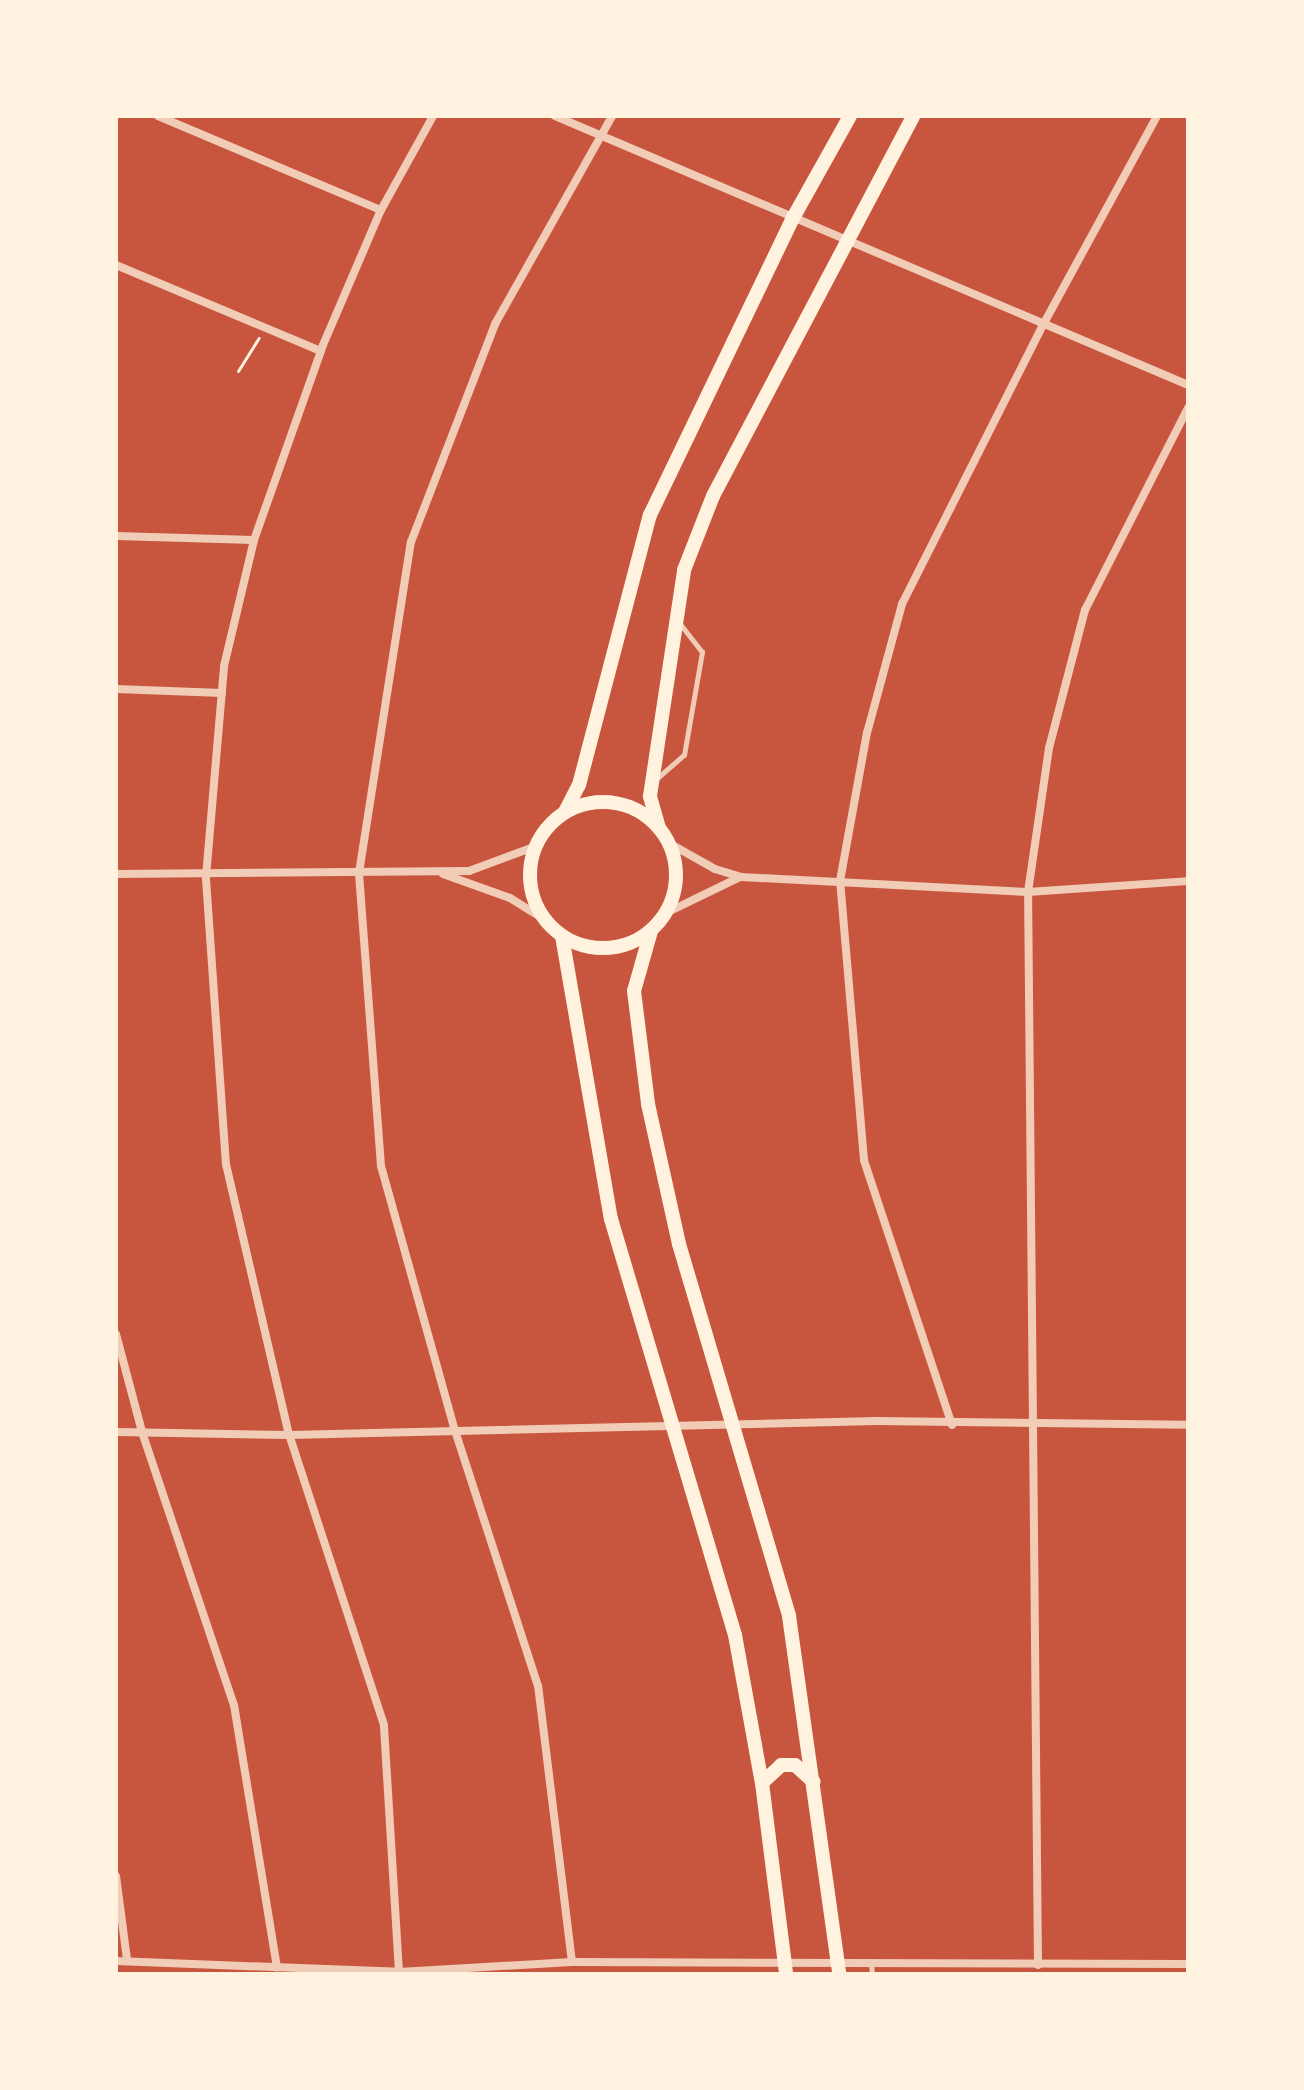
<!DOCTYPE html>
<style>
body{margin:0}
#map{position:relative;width:1304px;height:2090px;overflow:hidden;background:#c8553d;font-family:Signika,sans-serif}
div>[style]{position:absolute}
.path>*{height:3px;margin:-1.5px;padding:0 1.5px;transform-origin:1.5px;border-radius:1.5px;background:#fff3e0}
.service>*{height:5px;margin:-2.5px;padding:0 2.5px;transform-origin:2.5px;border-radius:2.5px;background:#f1ccb7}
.minor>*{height:8px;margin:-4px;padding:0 4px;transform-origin:4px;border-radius:4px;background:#f1ccb7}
.secondary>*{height:14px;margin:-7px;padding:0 7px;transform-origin:7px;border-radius:7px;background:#fff3e0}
.secondary>.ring{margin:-7px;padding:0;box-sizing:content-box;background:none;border:14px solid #fff3e0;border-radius:50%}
span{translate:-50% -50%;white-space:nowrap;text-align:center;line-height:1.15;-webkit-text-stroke:6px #fff3e0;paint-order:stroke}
.frame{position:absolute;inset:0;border:118px solid #fff3e0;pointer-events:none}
</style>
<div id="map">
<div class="path">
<div style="left:238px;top:371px;width:39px;rotate:-58deg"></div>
</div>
<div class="service">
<div style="left:656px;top:779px;width:37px;rotate:-41deg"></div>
<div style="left:684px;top:755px;width:105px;rotate:-80.1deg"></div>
<div style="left:702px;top:652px;width:39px;rotate:-128deg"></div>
<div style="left:871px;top:1964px;width:10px;rotate:84deg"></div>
</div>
<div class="minor">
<div style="left:158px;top:116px;width:242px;rotate:22.9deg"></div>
<div style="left:555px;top:116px;width:688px;rotate:23.02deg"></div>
<div style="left:116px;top:265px;width:222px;rotate:22.8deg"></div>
<div style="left:116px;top:536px;width:138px;rotate:1.7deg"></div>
<div style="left:116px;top:689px;width:106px;rotate:2.2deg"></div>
<div style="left:667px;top:842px;width:55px;rotate:29.4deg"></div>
<div style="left:715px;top:869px;width:27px;rotate:17deg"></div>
<div style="left:741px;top:877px;width:287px;rotate:3deg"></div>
<div style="left:1028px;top:892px;width:160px;rotate:-3.9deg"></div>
<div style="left:116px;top:874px;width:353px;rotate:-0.5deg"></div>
<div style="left:469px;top:871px;width:69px;rotate:-20.3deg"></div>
<div style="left:443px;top:874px;width:71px;rotate:19.7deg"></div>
<div style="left:510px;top:898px;width:39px;rotate:32deg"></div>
<div style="left:666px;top:913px;width:82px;rotate:-25.9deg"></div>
<div style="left:116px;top:1334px;width:101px;rotate:75.1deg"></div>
<div style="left:142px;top:1432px;width:288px;rotate:71.4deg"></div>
<div style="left:234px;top:1705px;width:266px;rotate:80.7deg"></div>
<div style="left:952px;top:1425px;width:279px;rotate:-108.4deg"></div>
<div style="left:864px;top:1160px;width:280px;rotate:-94.9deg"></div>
<div style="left:840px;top:881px;width:150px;rotate:-79.7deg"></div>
<div style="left:867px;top:733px;width:134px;rotate:-74.8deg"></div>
<div style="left:902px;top:604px;width:313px;rotate:-63.2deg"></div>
<div style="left:1043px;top:325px;width:238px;rotate:-61.4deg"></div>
<div style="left:116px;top:1432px;width:173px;rotate:1deg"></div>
<div style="left:289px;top:1435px;width:587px;rotate:-1.37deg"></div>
<div style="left:876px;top:1421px;width:312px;rotate:0.7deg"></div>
<div style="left:116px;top:1876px;width:85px;rotate:82.5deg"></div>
<div style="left:116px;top:1961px;width:283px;rotate:2.2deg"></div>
<div style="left:399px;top:1972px;width:173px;rotate:-3.3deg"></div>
<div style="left:572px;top:1962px;width:616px;rotate:0.19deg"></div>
<div style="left:572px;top:1962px;width:278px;rotate:-97deg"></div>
<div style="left:538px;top:1686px;width:268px;rotate:-108deg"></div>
<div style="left:455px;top:1431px;width:275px;rotate:-105.6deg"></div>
<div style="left:381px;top:1166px;width:294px;rotate:-94.3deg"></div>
<div style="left:359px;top:873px;width:335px;rotate:-81.1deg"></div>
<div style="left:411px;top:542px;width:234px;rotate:-68.9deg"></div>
<div style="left:495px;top:324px;width:239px;rotate:-60.6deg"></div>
<div style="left:1038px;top:1965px;width:1073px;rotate:-90.53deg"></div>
<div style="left:1028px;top:892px;width:146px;rotate:-81.7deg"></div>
<div style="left:1049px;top:748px;width:143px;rotate:-75.4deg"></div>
<div style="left:1085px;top:610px;width:227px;rotate:-63deg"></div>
<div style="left:399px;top:1972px;width:247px;rotate:-93.5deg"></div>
<div style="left:384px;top:1725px;width:305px;rotate:-108.1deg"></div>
<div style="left:289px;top:1435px;width:277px;rotate:-103.1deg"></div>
<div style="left:226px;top:1165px;width:289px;rotate:-94deg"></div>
<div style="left:206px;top:877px;width:212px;rotate:-85.1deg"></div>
<div style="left:224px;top:666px;width:130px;rotate:-76.6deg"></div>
<div style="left:254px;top:540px;width:207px;rotate:-70.5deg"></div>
<div style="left:323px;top:345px;width:147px;rotate:-66.8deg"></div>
<div style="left:381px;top:210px;width:107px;rotate:-61deg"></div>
</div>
<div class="secondary">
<div class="ring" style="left:530px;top:802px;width:132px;height:132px"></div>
<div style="left:565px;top:812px;width:30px;rotate:-63deg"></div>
<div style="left:579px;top:785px;width:279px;rotate:-75.3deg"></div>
<div style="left:650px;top:515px;width:330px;rotate:-64.3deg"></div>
<div style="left:793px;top:218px;width:117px;rotate:-60.8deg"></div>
<div style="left:659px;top:828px;width:33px;rotate:-106deg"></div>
<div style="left:650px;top:796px;width:229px;rotate:-81.4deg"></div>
<div style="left:684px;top:570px;width:79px;rotate:-68.6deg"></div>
<div style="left:713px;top:496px;width:429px;rotate:-62.2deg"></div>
<div style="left:651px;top:931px;width:62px;rotate:105.8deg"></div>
<div style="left:634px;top:991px;width:114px;rotate:82.9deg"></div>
<div style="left:648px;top:1104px;width:143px;rotate:77.5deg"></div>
<div style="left:679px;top:1244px;width:388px;rotate:73.5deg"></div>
<div style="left:789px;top:1616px;width:361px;rotate:82deg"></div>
<div style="left:562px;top:936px;width:287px;rotate:80.2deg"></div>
<div style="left:611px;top:1219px;width:434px;rotate:73.4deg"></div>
<div style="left:735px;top:1635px;width:150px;rotate:79.7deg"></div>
<div style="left:762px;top:1783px;width:193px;rotate:82.8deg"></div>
<div style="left:762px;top:1783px;width:26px;rotate:-43deg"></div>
<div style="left:781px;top:1765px;width:14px"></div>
<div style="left:795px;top:1765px;width:25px;rotate:42deg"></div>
</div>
<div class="frame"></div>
</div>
